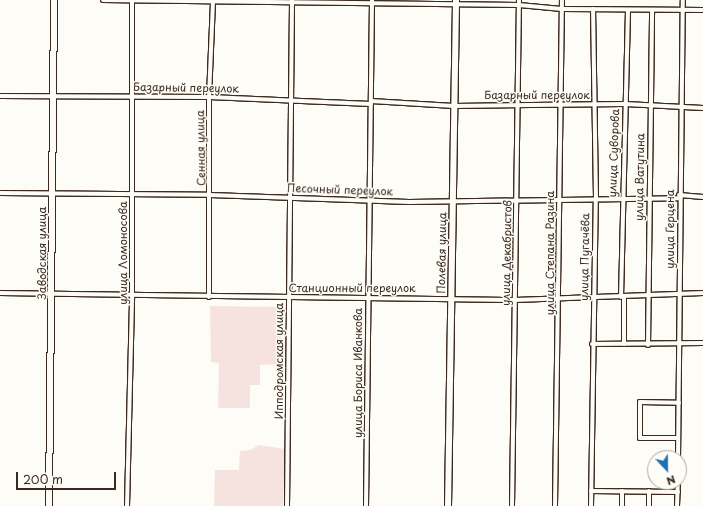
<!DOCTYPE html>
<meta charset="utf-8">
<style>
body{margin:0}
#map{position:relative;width:703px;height:506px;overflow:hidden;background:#fdfcf7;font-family:"Playpen Sans",sans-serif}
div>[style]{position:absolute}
.built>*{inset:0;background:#f6e3df}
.roads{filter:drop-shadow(1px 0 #3b2a1e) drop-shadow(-1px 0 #3b2a1e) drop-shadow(0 1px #3b2a1e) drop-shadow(0 -1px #3b2a1e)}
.street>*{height:4px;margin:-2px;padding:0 2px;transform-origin:2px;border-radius:2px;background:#fdfcf7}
.secondary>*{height:5.5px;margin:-2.75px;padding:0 2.75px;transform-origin:2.75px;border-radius:2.75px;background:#fdfcf7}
span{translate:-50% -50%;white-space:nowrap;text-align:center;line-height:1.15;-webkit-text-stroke:3px #fdfcf7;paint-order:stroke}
.street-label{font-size:11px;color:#3b2a1e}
.north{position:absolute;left:647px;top:450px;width:40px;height:40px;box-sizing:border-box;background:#fdfcf7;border:1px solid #afa8a0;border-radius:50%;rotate:158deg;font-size:11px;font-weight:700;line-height:16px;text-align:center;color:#3b2a1e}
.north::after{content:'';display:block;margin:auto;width:14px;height:18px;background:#1f6fb2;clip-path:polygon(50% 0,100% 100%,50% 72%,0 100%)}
.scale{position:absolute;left:16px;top:472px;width:100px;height:18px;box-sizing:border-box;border:2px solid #3b2a1e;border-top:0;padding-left:5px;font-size:12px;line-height:14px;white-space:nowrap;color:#3b2a1e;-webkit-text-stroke:3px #fdfcf7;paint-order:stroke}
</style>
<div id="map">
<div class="built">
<div style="clip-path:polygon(210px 306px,282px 307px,281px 364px,260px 365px,260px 385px,250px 385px,250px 408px,218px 408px,219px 363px,211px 362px)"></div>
<div style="clip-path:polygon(259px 445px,285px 449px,283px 506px,214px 506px,215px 470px,239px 470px,240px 451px,250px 450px)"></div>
</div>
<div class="roads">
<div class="street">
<div style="left:103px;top:0;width:416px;rotate:0.7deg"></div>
<div style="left:519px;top:5px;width:43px;rotate:5.3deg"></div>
<div style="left:562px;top:9px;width:141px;rotate:0.4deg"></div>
<div style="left:0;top:96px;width:209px;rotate:0.3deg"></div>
<div style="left:209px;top:97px;width:162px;rotate:2.5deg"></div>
<div style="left:371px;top:101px;width:83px;rotate:3.4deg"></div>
<div style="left:454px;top:106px;width:171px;rotate:-0.7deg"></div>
<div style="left:625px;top:104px;width:78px;rotate:2.9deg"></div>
<div style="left:0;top:193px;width:210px;rotate:0.5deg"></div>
<div style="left:210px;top:195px;width:199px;rotate:2deg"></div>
<div style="left:409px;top:202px;width:270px;rotate:-0.8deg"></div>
<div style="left:679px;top:195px;width:24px;rotate:5deg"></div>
<div style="left:0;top:293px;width:515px;rotate:0.78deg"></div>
<div style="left:515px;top:300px;width:188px;rotate:-2.1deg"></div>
<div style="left:209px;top:297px;width:200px;rotate:-90deg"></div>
<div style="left:209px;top:97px;width:97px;rotate:-87.6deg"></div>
<div style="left:621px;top:297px;width:287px;rotate:-88.6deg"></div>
<div style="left:592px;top:344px;width:111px;rotate:-0.5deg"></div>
<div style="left:624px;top:344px;width:47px;rotate:-90deg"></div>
<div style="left:648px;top:345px;width:335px;rotate:-89.3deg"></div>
<div style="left:678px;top:438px;width:38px;rotate:180deg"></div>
<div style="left:640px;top:438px;width:36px;rotate:-90deg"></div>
<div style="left:640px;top:402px;width:39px;rotate:1deg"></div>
<div style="left:678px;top:458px;width:458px;rotate:-89.4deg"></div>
<div style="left:591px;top:491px;width:87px;rotate:0.7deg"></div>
<div style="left:127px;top:506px;width:212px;rotate:-88.6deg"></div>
<div style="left:132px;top:294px;width:294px;rotate:-90deg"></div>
<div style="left:287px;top:506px;width:506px;rotate:-89.43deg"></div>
<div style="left:366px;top:506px;width:506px;rotate:-89.32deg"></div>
<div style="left:512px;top:506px;width:506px;rotate:-89.21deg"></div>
<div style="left:555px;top:506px;width:506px;rotate:-89.21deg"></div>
<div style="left:591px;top:506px;width:308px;rotate:-89.1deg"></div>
<div style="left:596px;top:198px;width:189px;rotate:-90.9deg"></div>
<div style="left:622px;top:506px;width:15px;rotate:-90deg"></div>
<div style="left:649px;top:506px;width:15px;rotate:-90deg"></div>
<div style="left:677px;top:506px;width:24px;rotate:-88deg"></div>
</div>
<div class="secondary">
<div style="left:49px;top:506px;width:506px;rotate:-89.43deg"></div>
<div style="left:448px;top:506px;width:506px;rotate:-89.09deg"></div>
</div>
</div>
<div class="street-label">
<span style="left:186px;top:88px;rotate:1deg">Базарный переулок</span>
<span style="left:537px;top:95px">Базарный переулок</span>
<span style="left:201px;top:148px;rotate:-91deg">Сенная улица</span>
<span style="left:614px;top:153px;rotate:-88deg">улица Суворова</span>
<span style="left:640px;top:177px;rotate:-89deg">улица Ватутина</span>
<span style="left:340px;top:190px;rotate:2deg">Песочный переулок</span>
<span style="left:670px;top:229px;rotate:-90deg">улица Герцена</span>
<span style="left:42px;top:253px;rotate:-90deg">Заводская улица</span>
<span style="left:123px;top:253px;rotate:-90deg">улица Ломоносова</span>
<span style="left:442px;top:253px;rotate:-89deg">Полевая улица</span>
<span style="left:507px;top:253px;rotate:-89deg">улица Декабристов</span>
<span style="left:550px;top:253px;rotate:-90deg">улица Степана Разина</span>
<span style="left:585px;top:257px;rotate:-89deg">улица Пугачёва</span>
<span style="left:352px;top:288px">Станционный переулок</span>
<span style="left:279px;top:361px;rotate:-90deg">Ипподромская улица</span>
<span style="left:358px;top:373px;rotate:-90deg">улица Бориса Иванкова</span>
</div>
<div class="north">N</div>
<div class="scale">200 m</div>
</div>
